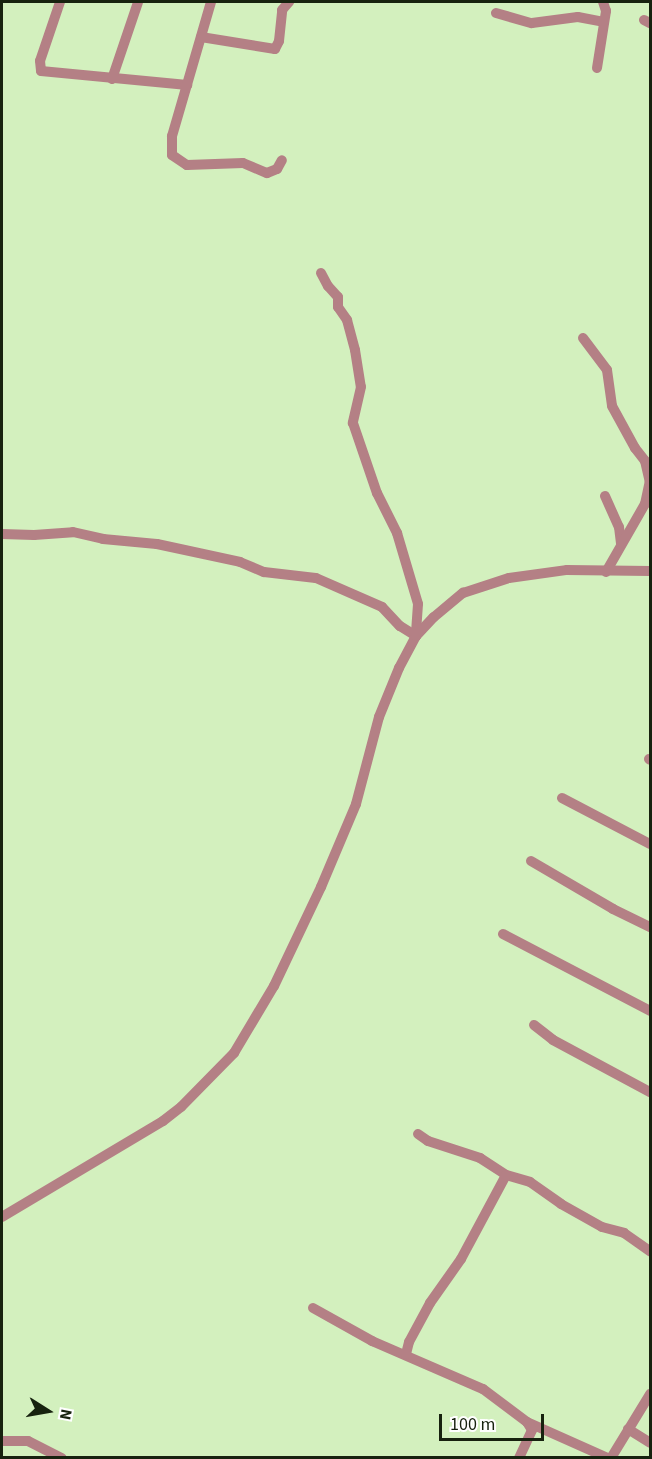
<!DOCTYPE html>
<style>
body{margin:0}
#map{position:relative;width:652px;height:1459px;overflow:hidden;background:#d3f0be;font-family:"Source Sans 3",sans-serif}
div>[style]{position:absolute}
.minor>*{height:10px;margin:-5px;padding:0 5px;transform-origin:5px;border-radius:5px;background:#b48085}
span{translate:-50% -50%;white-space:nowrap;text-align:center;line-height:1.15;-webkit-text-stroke:6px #fff;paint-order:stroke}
.frame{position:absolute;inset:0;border:3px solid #17220f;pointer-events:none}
.north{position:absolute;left:18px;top:1381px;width:60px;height:60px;-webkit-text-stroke:4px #fff;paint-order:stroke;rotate:101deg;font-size:16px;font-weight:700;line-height:24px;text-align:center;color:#17220f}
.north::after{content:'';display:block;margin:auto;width:21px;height:27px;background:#17220f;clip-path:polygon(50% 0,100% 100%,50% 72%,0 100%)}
.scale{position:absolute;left:439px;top:1414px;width:105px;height:27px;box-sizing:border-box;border:3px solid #17220f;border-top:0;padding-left:8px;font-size:18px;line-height:21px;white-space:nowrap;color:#17220f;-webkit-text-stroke:4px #fff;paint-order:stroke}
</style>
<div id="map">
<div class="minor">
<div style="left:60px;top:2px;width:62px;rotate:108.7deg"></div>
<div style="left:40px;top:61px;width:10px;rotate:84deg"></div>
<div style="left:41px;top:71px;width:147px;rotate:5.5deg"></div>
<div style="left:211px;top:2px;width:140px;rotate:106.2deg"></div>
<div style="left:172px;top:136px;width:19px;rotate:90deg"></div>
<div style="left:172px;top:155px;width:18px;rotate:34deg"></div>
<div style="left:187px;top:165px;width:56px;rotate:-2deg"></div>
<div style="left:243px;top:163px;width:26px;rotate:23deg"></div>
<div style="left:267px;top:173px;width:11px;rotate:-22deg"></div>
<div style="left:277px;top:169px;width:10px;rotate:-61deg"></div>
<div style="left:496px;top:13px;width:37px;rotate:16deg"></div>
<div style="left:532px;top:23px;width:46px;rotate:-7.4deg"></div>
<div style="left:578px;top:17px;width:26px;rotate:11deg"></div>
<div style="left:644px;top:20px;width:7px;rotate:27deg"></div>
<div style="left:201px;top:37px;width:75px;rotate:9.2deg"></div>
<div style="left:275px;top:49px;width:9px;rotate:-63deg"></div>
<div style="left:279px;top:41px;width:31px;rotate:-84deg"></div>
<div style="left:282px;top:10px;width:11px;rotate:-49deg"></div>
<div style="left:597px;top:68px;width:58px;rotate:-81deg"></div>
<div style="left:606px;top:11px;width:9px;rotate:-108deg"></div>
<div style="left:112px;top:79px;width:81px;rotate:-71.3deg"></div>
<div style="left:321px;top:273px;width:15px;rotate:62deg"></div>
<div style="left:328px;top:286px;width:15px;rotate:48deg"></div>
<div style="left:338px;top:297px;width:10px;rotate:90deg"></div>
<div style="left:338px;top:307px;width:16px;rotate:55deg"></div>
<div style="left:347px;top:320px;width:31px;rotate:75deg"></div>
<div style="left:355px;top:350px;width:37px;rotate:81deg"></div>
<div style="left:361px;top:387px;width:37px;rotate:103deg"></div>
<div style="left:353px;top:423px;width:74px;rotate:71.1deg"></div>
<div style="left:377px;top:493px;width:45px;rotate:63.4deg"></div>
<div style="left:397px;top:533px;width:74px;rotate:73.5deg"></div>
<div style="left:418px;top:604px;width:32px;rotate:94deg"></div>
<div style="left:583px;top:338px;width:40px;rotate:53deg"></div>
<div style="left:607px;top:370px;width:36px;rotate:82deg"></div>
<div style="left:612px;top:406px;width:48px;rotate:61.3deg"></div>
<div style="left:635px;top:448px;width:16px;rotate:52deg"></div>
<div style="left:645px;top:461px;width:23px;rotate:77deg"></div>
<div style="left:605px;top:496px;width:34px;rotate:66deg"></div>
<div style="left:619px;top:527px;width:16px;rotate:83deg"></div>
<div style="left:2px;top:534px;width:32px;rotate:2deg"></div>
<div style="left:34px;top:535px;width:39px;rotate:-4deg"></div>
<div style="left:73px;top:532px;width:31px;rotate:13deg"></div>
<div style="left:103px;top:539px;width:54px;rotate:5.3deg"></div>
<div style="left:157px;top:544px;width:85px;rotate:12.2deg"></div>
<div style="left:240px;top:562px;width:26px;rotate:23deg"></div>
<div style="left:264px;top:572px;width:52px;rotate:6.6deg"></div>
<div style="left:316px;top:578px;width:72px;rotate:23.7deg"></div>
<div style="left:382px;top:607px;width:26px;rotate:47deg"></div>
<div style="left:400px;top:626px;width:19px;rotate:32deg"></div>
<div style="left:606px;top:572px;width:78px;rotate:-60.2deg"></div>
<div style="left:645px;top:504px;width:24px;rotate:-78deg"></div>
<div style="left:649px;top:759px;width:1px;rotate:45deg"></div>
<div style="left:562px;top:798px;width:99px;rotate:27.6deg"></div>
<div style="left:531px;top:861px;width:95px;rotate:30.3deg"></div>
<div style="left:613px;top:909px;width:41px;rotate:25.9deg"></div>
<div style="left:503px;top:934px;width:166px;rotate:27.6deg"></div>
<div style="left:534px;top:1025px;width:24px;rotate:38deg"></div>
<div style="left:553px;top:1040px;width:110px;rotate:28.2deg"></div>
<div style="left:418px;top:1134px;width:12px;rotate:35deg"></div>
<div style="left:428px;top:1141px;width:55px;rotate:18.1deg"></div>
<div style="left:480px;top:1158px;width:31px;rotate:33deg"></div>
<div style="left:506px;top:1175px;width:25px;rotate:16deg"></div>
<div style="left:530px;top:1182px;width:38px;rotate:35deg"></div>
<div style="left:561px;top:1204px;width:47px;rotate:29.3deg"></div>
<div style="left:602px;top:1227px;width:23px;rotate:15deg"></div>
<div style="left:624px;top:1233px;width:32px;rotate:35deg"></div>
<div style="left:2px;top:1217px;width:187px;rotate:-30.8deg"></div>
<div style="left:163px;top:1121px;width:23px;rotate:-38deg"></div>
<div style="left:181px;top:1107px;width:76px;rotate:-45.5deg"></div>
<div style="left:234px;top:1053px;width:78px;rotate:-59.2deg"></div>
<div style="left:274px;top:986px;width:110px;rotate:-64.6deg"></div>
<div style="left:321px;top:887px;width:90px;rotate:-67.1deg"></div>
<div style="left:356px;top:804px;width:90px;rotate:-75.2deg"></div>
<div style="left:379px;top:717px;width:53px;rotate:-67.8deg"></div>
<div style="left:399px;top:668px;width:36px;rotate:-62deg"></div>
<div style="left:416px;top:636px;width:26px;rotate:-47deg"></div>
<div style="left:434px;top:617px;width:38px;rotate:-40deg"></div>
<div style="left:463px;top:593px;width:48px;rotate:-18.1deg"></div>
<div style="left:509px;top:578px;width:59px;rotate:-7.9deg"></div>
<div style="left:567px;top:570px;width:83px;rotate:0.7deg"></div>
<div style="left:313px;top:1308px;width:68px;rotate:29.2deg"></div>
<div style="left:372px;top:1341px;width:121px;rotate:23.4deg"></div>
<div style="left:483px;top:1389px;width:55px;rotate:36.9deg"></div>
<div style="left:527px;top:1422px;width:89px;rotate:24deg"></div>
<div style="left:406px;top:1354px;width:12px;rotate:-76deg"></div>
<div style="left:409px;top:1342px;width:44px;rotate:-61.7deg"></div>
<div style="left:430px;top:1303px;width:54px;rotate:-54.8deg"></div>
<div style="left:461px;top:1259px;width:95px;rotate:-61.8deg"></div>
<div style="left:628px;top:1429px;width:26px;rotate:32deg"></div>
<div style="left:2px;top:1441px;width:26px"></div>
<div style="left:28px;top:1441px;width:38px;rotate:27deg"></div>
<div style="left:519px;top:1458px;width:31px;rotate:-65deg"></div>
<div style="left:532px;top:1430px;width:9px;rotate:-122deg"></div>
<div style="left:611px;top:1458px;width:75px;rotate:-58.6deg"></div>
</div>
<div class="frame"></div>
<div class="north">N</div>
<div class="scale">100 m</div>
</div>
